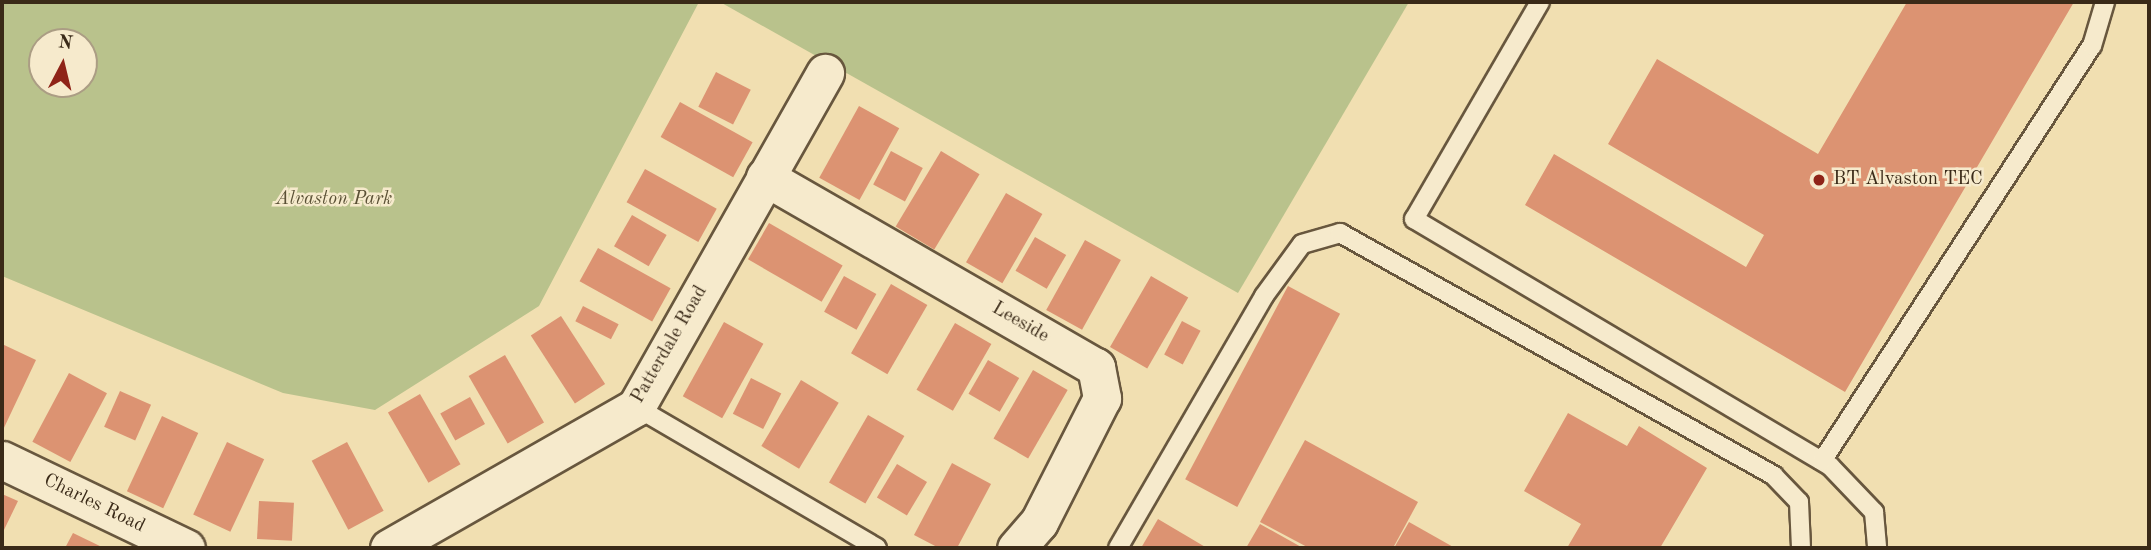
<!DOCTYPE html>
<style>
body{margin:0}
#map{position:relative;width:2151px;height:550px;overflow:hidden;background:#f1dfb1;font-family:"Old Standard TT",serif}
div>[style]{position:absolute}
.green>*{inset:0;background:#b9c28c}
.building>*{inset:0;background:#dc9372;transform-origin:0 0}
.roads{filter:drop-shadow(2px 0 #68573e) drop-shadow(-2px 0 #68573e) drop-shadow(0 2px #68573e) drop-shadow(0 -2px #68573e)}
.service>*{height:18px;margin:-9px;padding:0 9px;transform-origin:9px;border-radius:9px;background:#f6eacc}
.minor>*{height:37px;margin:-18.5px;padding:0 18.5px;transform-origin:18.5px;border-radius:18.5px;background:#f6eacc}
.dots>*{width:19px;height:19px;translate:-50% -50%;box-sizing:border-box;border:4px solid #f6eacc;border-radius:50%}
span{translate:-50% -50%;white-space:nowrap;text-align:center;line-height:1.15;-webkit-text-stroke:5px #f6eacc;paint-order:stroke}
.poi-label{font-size:19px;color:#3a2a18}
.left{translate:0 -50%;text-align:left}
.park-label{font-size:19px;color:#5a5035;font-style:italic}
.street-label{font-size:19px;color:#3a2a18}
.frame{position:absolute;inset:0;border:4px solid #3a2a18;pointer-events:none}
.north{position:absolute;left:28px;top:28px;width:70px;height:70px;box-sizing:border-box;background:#f6eacc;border:2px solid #ab9d84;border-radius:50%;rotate:7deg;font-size:19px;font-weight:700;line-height:28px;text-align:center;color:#3a2a18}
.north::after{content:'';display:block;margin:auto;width:24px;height:32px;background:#8f2418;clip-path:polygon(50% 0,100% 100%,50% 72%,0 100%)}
</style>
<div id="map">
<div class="green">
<div style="clip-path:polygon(evenodd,2px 2px,699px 2px,539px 306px,375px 410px,283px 393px,2px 276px,2px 2px,42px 42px,84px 42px,84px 84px,42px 84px,42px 42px)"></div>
<div style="clip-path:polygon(720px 2px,1409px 2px,1238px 293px)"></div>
</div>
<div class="building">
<div style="clip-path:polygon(1907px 2px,2074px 2px,1845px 392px,1525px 205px,1554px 154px,1746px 267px,1764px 235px,1608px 144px,1657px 59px,1818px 154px)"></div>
<div style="left:716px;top:72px;width:39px;height:39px;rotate:27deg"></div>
<div style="left:680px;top:102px;width:83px;height:40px;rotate:29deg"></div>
<div style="left:859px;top:106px;width:46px;height:82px;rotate:29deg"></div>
<div style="left:891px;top:151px;width:36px;height:38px;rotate:28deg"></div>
<div style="left:941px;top:151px;width:45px;height:88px;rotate:31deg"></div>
<div style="left:645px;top:169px;width:82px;height:38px;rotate:29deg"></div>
<div style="left:1006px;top:193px;width:42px;height:80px;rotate:30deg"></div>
<div style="left:632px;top:215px;width:40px;height:36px;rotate:30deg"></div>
<div style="left:769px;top:223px;width:85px;height:42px;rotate:30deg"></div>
<div style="left:1035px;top:237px;width:36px;height:39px;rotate:30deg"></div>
<div style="left:1085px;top:240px;width:41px;height:80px;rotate:29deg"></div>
<div style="left:598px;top:248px;width:83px;height:38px;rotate:29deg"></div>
<div style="left:844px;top:276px;width:37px;height:41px;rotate:29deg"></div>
<div style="left:1151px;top:276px;width:43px;height:82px;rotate:30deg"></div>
<div style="left:891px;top:284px;width:42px;height:80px;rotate:30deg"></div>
<div style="left:1288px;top:286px;width:59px;height:219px;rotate:28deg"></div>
<div style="left:583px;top:306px;width:40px;height:17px;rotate:27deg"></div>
<div style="left:561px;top:316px;width:81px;height:36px;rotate:57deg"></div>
<div style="left:1182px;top:321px;width:21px;height:38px;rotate:28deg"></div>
<div style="left:724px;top:322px;width:45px;height:85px;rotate:29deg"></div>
<div style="left:955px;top:323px;width:42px;height:77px;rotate:30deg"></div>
<div style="clip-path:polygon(2px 344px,36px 360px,2px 432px)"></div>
<div style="left:505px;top:355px;width:78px;height:42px;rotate:60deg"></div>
<div style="left:988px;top:360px;width:36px;height:39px;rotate:30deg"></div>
<div style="left:1033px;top:370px;width:40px;height:79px;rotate:30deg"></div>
<div style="left:69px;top:373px;width:43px;height:78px;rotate:28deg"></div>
<div style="left:751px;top:378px;width:34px;height:40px;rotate:27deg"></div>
<div style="left:801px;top:380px;width:44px;height:77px;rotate:31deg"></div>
<div style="left:120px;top:391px;width:34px;height:39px;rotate:24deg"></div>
<div style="left:420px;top:394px;width:81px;height:37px;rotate:60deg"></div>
<div style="left:470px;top:397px;width:31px;height:34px;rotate:61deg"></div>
<div style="clip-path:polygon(1568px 413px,1627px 446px,1639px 426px,1707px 468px,1660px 548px,1567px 548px,1581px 524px,1524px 491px)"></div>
<div style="left:868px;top:415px;width:42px;height:78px;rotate:30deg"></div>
<div style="left:162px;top:416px;width:40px;height:83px;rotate:25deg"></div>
<div style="clip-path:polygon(1305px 440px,1418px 502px,1393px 548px,1309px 548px,1260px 522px)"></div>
<div style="left:227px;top:442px;width:41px;height:80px;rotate:25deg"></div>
<div style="left:347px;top:442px;width:78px;height:40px;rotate:62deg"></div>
<div style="clip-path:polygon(952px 463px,991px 484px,957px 548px,939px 548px,914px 535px)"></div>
<div style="left:897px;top:464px;width:35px;height:39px;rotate:31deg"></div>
<div style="clip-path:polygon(2px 494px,18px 501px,2px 534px)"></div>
<div style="left:259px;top:501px;width:35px;height:38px;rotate:3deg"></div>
<div style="clip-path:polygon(1158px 519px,1207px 548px,1141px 548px)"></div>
<div style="clip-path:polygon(1409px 522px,1455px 548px,1394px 548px)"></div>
<div style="clip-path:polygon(1260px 524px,1303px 548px,1246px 548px)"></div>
<div style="clip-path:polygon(73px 533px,104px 548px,65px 548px)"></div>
</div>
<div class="roads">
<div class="service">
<div style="left:1540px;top:2px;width:251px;rotate:120.1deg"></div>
<div style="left:1414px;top:219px;width:484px;rotate:30.7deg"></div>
<div style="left:1830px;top:466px;width:64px;rotate:46.3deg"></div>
<div style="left:1874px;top:512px;width:36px;rotate:85deg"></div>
<div style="left:636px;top:407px;width:279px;rotate:30.3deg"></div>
<div style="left:1822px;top:461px;width:495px;rotate:-57deg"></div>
<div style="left:2092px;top:46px;width:46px;rotate:-73.5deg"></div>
<div style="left:1118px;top:548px;width:291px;rotate:-59.9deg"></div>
<div style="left:1264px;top:296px;width:64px;rotate:-53.8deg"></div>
<div style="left:1302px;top:244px;width:40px;rotate:-16deg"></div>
<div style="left:1340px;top:233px;width:497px;rotate:29.2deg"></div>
<div style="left:1774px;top:476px;width:36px;rotate:46deg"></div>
<div style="left:1799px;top:502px;width:46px;rotate:87.5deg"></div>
</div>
<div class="minor">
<div style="left:765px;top:177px;width:382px;rotate:29.9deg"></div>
<div style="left:1096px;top:367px;width:32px;rotate:79deg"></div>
<div style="left:1102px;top:398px;width:139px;rotate:116.9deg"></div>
<div style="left:1039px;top:522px;width:35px;rotate:131deg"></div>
<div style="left:2px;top:460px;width:204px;rotate:25.6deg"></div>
<div style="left:389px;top:548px;width:284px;rotate:-29.7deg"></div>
<div style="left:636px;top:407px;width:384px;rotate:-60.5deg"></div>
</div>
</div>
<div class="dots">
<div style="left:1819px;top:180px;background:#8f2418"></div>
</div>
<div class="poi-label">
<span class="left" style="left:1833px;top:180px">BT Alvaston TEC</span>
</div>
<div class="park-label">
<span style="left:334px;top:200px">Alvaston Park</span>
</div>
<div class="street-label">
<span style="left:1020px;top:323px;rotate:30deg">Leeside</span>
<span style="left:670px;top:345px;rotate:-60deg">Patterdale Road</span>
<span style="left:94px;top:504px;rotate:26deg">Charles Road</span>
</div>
<div class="frame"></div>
<div class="north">N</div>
</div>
